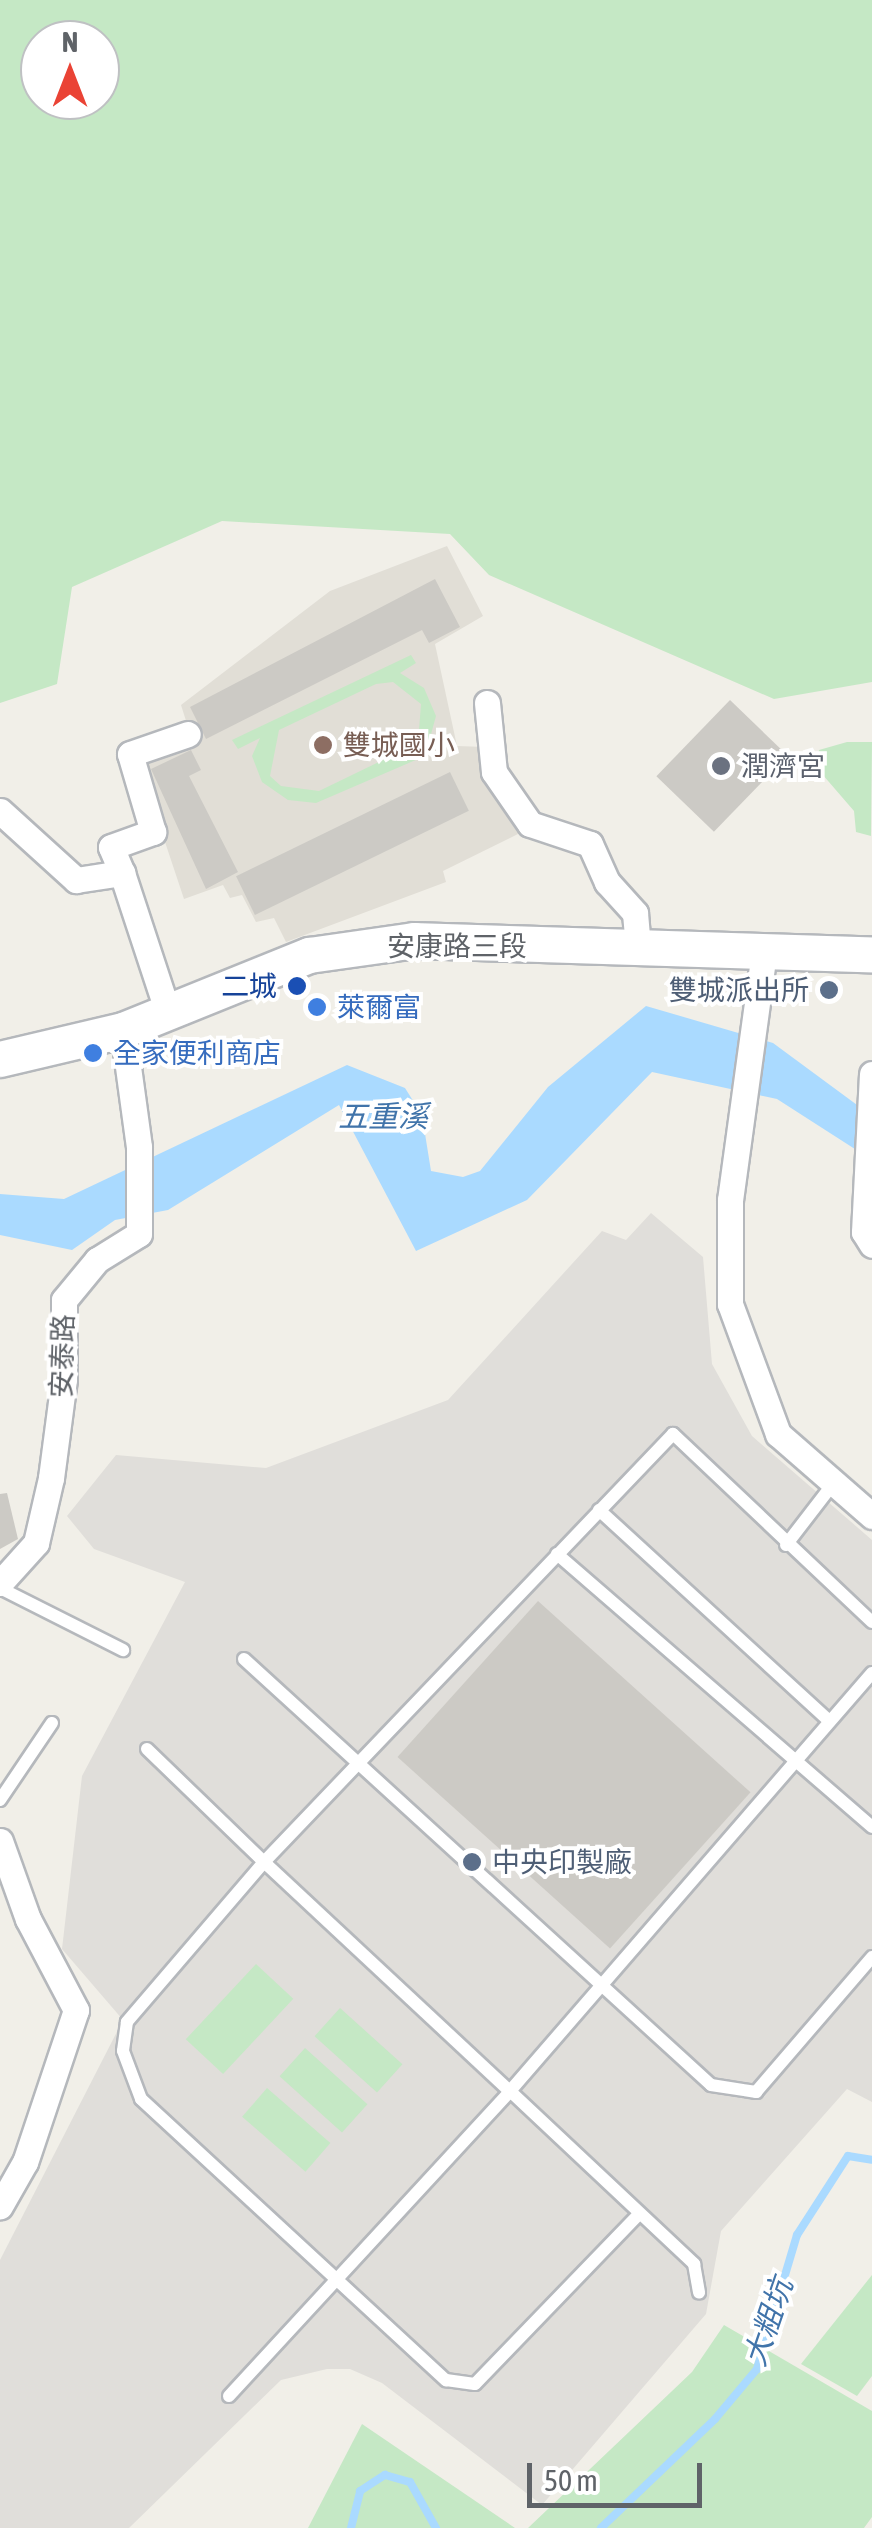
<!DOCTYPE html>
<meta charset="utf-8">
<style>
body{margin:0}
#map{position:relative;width:872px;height:2528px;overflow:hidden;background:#f1efe8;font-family:"Asap Condensed","Noto Sans TC",sans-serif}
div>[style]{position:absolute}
.industrial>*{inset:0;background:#e0deda}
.education>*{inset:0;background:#e1ded6}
.green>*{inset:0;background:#c5e8c5;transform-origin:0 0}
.water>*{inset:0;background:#aadaff}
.stream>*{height:8px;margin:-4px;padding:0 4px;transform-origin:4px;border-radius:4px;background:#aadaff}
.building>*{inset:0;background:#cccac5;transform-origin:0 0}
.roads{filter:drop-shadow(2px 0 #b5b8bc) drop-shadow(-2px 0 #b5b8bc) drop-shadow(0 2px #b5b8bc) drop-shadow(0 -2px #b5b8bc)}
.lane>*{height:12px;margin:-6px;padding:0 6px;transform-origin:6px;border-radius:6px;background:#fff}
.street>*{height:25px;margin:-12.5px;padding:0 12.5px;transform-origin:12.5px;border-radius:12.5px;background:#fff}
.secondary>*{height:35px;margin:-17.5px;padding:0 17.5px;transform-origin:17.5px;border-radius:17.5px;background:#fff}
.dots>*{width:28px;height:28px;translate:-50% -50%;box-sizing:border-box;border:5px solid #fff;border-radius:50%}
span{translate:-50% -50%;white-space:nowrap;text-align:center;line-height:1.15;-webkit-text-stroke:8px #fff;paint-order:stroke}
.education-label{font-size:28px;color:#785e54}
.left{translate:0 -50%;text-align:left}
.worship-label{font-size:28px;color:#5b616d}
.street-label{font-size:28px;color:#5f6368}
.transit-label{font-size:28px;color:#164399}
.right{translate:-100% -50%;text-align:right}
.service-label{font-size:28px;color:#4e5e75}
.shop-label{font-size:28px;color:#366cbe}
.water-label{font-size:30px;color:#4174aa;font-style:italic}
.north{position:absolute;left:20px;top:20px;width:100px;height:100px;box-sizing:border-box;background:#fff;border:2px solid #bfc1c3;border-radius:50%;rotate:0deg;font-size:28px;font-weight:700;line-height:40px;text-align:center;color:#5f6368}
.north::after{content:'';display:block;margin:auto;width:35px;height:45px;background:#ea4335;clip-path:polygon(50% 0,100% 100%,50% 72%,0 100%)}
.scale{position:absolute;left:527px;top:2463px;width:175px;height:45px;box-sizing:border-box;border:5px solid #5f6368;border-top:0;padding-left:12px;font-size:30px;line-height:35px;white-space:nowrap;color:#5f6368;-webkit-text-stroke:8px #fff;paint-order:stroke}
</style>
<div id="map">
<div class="industrial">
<div style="clip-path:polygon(651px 1213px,703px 1257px,712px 1364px,752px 1436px,872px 1540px,872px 2102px,847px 2089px,721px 2231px,706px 2314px,542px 2505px,382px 2383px,350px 2369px,327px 2369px,281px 2380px,129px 2528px,0 2528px,0 2260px,123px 2020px,62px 1949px,82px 1776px,185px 1582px,94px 1549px,67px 1516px,116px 1455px,266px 1468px,448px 1400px,602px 1231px,626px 1240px)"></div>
</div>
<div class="education">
<div style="clip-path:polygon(447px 546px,483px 616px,435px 644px,457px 746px,485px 747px,526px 830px,443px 871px,446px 882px,286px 942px,274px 918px,256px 922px,242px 895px,230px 898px,223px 885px,184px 899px,139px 764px,193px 743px,181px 705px,330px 591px)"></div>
</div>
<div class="green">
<div style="clip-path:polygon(evenodd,0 0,872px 0,872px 682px,774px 699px,489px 575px,450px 534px,222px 521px,72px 587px,57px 684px,0 703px,0 0,40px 40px,100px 40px,100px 100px,40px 100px,40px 40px)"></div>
<div style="clip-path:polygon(evenodd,411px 655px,416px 663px,400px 673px,424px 688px,436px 716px,425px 756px,316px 803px,288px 800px,262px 782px,252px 756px,260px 738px,238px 749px,232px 740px,411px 655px,393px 682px,421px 704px,418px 743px,319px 791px,281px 786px,270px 776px,279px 730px,376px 684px,393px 682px)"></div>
<div style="clip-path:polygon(847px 742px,872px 742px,871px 836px,856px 832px,854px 811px,816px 767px,819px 750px)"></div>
<div style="left:256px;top:1964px;width:51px;height:103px;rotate:43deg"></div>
<div style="left:340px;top:2008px;width:84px;height:38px;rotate:42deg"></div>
<div style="left:305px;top:2048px;width:84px;height:38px;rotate:42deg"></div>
<div style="left:267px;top:2088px;width:84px;height:38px;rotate:41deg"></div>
<div style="clip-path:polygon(872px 2275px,872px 2376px,857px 2396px,801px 2364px)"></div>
<div style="clip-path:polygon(724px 2325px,872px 2411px,872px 2517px,864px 2528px,528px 2528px,692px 2372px)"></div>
<div style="clip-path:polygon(362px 2424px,515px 2528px,308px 2528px)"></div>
</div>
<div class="water">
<div style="clip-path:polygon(646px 1006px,773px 1043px,872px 1116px,872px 1160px,777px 1099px,652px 1072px,527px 1200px,416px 1251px,339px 1105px,168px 1210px,115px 1220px,72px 1250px,0 1235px,0 1194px,64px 1199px,347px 1065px,405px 1088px,422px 1115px,431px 1171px,463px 1177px,480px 1171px,548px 1087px)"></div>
</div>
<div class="stream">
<div style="left:351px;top:2528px;width:38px;rotate:-76deg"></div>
<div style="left:360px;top:2491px;width:30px;rotate:-33deg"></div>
<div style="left:385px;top:2475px;width:26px;rotate:16deg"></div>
<div style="left:410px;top:2482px;width:53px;rotate:60.5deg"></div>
<div style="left:601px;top:2528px;width:158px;rotate:-43.7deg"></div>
<div style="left:715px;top:2419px;width:65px;rotate:-50deg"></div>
<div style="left:757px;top:2369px;width:140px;rotate:-73.4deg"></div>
<div style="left:797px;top:2235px;width:94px;rotate:-57.2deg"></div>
<div style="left:848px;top:2156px;width:24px;rotate:9deg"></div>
</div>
<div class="building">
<div style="clip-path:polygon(435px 579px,460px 627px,429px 643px,422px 630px,206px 739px,190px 707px)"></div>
<div style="left:730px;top:700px;width:80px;height:106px;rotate:44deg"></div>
<div style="clip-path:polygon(191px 750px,201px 770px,189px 776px,238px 872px,206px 889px,151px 769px)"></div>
<div style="left:450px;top:772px;width:43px;height:238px;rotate:64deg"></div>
<div style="clip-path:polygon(7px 1493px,18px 1539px,0 1549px,0 1494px)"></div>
<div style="left:538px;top:1601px;width:286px;height:210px;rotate:42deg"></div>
</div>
<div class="roads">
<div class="lane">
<div style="left:599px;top:1510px;width:312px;rotate:42.5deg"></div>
<div style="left:786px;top:1545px;width:77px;rotate:-52.4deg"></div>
<div style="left:557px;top:1554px;width:417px;rotate:40.9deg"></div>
<div style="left:0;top:1588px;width:138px;rotate:26.8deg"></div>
<div style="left:872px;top:1622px;width:274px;rotate:-136.6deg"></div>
<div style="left:673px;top:1434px;width:592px;rotate:133.7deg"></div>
<div style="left:264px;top:1862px;width:336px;rotate:43deg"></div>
<div style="left:510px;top:2091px;width:553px;rotate:-49.11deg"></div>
<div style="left:244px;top:1659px;width:632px;rotate:42.37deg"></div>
<div style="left:711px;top:2085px;width:46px;rotate:8.8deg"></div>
<div style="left:756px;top:2092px;width:178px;rotate:-49.3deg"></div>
<div style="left:147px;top:1749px;width:163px;rotate:44deg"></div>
<div style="left:264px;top:1862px;width:211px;rotate:130.6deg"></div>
<div style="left:127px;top:2022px;width:29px;rotate:98deg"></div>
<div style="left:123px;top:2051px;width:51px;rotate:69.4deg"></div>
<div style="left:141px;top:2099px;width:415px;rotate:42.7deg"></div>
<div style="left:446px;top:2380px;width:29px;rotate:8deg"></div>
<div style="left:475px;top:2384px;width:235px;rotate:-46deg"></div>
<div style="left:0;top:1800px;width:93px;rotate:-56deg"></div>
<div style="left:229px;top:2396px;width:415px;rotate:-47.3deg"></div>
<div style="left:510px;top:2091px;width:253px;rotate:43.2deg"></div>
<div style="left:694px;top:2264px;width:29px;rotate:80deg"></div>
</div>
<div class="street">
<div style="left:487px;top:703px;width:69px;rotate:84.2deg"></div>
<div style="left:494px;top:772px;width:63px;rotate:55.3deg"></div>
<div style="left:530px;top:824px;width:63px;rotate:18.4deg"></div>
<div style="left:590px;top:844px;width:42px;rotate:65.9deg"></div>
<div style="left:607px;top:882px;width:42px;rotate:47.9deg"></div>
<div style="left:635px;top:913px;width:38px;rotate:85deg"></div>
<div style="left:0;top:811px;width:103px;rotate:42.2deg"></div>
<div style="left:76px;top:880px;width:47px;rotate:-8.7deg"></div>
<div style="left:122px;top:873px;width:147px;rotate:71.8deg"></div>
<div style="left:122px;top:873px;width:28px;rotate:-113deg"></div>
<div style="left:111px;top:847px;width:45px;rotate:-19.7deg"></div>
<div style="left:153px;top:832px;width:81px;rotate:-106.4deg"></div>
<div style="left:130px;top:754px;width:61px;rotate:-19deg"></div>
<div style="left:764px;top:952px;width:250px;rotate:97.8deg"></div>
<div style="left:730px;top:1200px;width:104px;rotate:90deg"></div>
<div style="left:730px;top:1304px;width:139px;rotate:69.7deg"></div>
<div style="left:778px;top:1434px;width:125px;rotate:41.1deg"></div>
<div style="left:872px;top:1074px;width:158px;rotate:92.9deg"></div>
<div style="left:864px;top:1232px;width:15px;rotate:58deg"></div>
<div style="left:0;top:1583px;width:54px;rotate:-48deg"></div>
<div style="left:36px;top:1543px;width:67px;rotate:-77deg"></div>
<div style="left:51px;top:1478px;width:100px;rotate:-82.5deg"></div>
<div style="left:64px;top:1379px;width:79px;rotate:-90deg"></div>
<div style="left:64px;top:1300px;width:52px;rotate:-50.5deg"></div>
<div style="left:97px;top:1260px;width:49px;rotate:-31.8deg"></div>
<div style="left:139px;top:1234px;width:87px;rotate:-90deg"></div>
<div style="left:139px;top:1147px;width:118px;rotate:-97.8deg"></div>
<div style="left:0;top:1841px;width:83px;rotate:70.3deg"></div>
<div style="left:28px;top:1919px;width:103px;rotate:62.2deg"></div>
<div style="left:76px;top:2010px;width:160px;rotate:108.5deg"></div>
<div style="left:25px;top:2162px;width:51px;rotate:119.6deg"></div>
</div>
<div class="secondary">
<div style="left:0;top:1059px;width:126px;rotate:-13.3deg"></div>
<div style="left:123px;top:1030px;width:201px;rotate:-22deg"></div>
<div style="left:309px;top:955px;width:106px;rotate:-8.1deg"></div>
<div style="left:414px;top:940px;width:458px;rotate:1.8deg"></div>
</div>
</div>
<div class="dots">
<div style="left:323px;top:745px;background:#8d6e63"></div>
<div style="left:721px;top:766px;background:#6b7280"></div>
<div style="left:297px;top:986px;background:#1a4fb4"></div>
<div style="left:829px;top:990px;background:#5c6f8a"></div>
<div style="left:317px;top:1007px;background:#3f7fe0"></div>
<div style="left:93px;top:1053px;background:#3f7fe0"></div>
<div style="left:472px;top:1862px;background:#5c6f8a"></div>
</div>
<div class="education-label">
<span class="left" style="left:343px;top:745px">雙城國小</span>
</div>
<div class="worship-label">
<span class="left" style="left:741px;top:766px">潤濟宮</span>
</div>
<div class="street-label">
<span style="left:457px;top:946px">安康路三段</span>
<span style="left:62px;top:1356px;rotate:-88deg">安泰路</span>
</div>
<div class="transit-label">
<span class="right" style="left:277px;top:986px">二城</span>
</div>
<div class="service-label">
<span class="right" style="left:809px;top:990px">雙城派出所</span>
<span class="left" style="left:492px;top:1862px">中央印製廠</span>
</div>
<div class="shop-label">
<span class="left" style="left:337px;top:1007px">萊爾富</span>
<span class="left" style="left:113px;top:1053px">全家便利商店</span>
</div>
<div class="water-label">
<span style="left:383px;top:1116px">五重溪</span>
<span style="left:768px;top:2322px;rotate:-71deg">大粗坑</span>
</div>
<div class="north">N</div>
<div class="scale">50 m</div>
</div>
